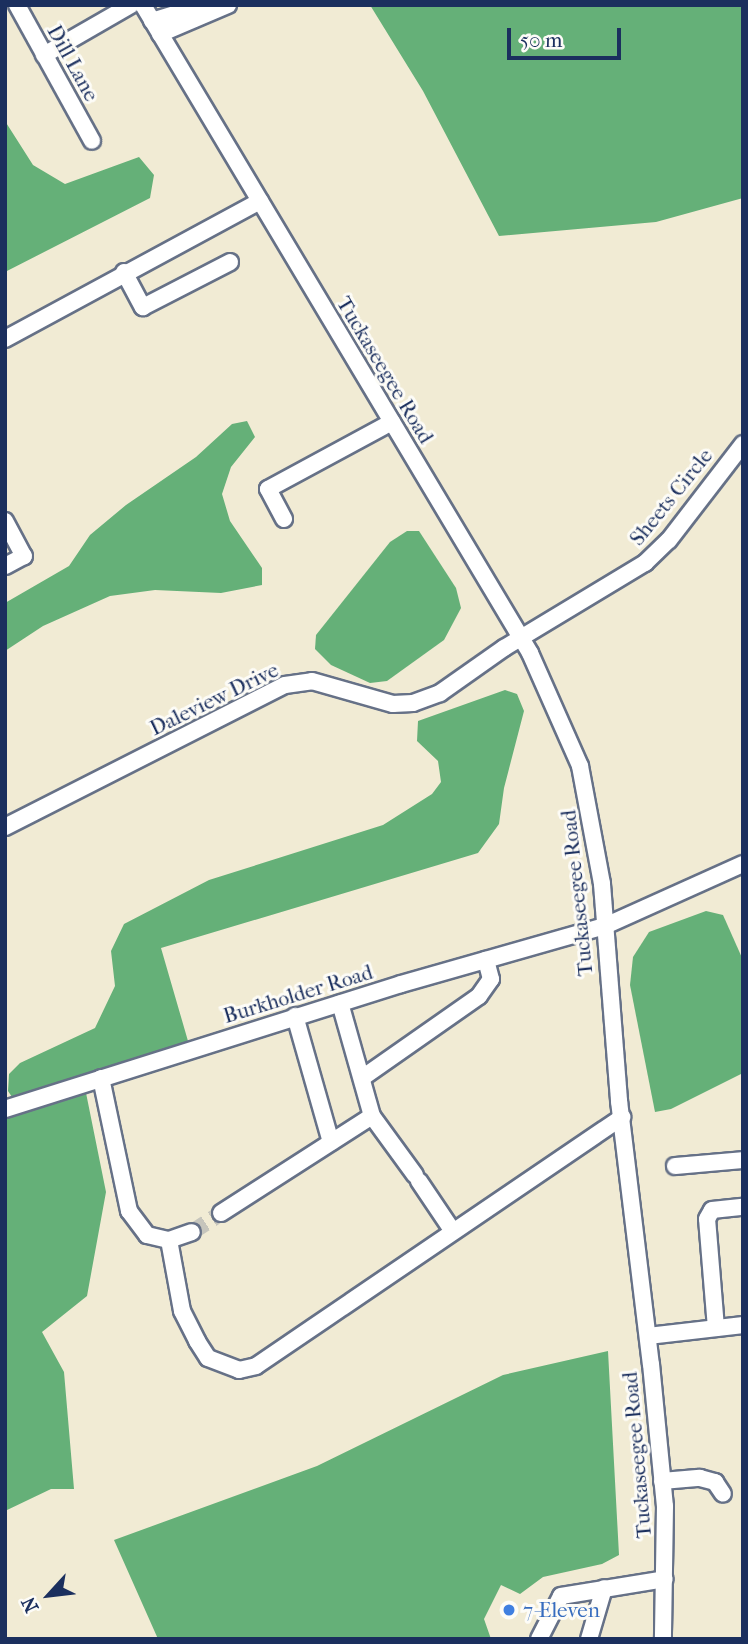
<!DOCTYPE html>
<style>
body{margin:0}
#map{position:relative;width:748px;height:1644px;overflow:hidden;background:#f1ebd4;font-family:"IM FELL French Canon",serif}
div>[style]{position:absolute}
.forest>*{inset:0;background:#65b078}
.minor-tunnel>*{height:16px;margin-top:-8px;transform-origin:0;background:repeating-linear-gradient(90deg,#c6c5bc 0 16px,transparent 0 24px)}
.roads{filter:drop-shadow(2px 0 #667187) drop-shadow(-2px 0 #667187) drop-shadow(0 2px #667187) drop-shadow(0 -2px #667187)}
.minor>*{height:16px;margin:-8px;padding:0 8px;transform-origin:8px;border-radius:8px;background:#fff}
.dots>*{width:19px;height:19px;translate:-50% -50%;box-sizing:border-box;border:4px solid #fdfcf7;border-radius:50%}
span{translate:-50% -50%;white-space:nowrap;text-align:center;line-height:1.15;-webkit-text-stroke:6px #fdfcf7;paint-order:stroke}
.street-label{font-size:21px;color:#1b2f5e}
.shop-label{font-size:21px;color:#366cbe}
.left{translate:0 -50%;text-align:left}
.frame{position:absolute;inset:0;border:7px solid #1b2f5e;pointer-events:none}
.north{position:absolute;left:14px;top:1560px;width:70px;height:70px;-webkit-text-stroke:5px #fdfcf7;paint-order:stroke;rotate:243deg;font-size:19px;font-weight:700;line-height:28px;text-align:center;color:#1b2f5e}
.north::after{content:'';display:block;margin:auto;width:24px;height:32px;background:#1b2f5e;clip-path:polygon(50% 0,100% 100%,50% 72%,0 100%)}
.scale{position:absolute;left:507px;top:28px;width:114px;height:32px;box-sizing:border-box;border:4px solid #1b2f5e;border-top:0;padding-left:9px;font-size:21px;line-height:24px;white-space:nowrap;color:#1b2f5e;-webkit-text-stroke:5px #fdfcf7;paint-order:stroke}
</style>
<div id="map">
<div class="forest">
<div style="clip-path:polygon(370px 5px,743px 5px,743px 198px,656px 222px,499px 236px,423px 91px)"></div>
<div style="clip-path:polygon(5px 121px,33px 165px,65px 184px,139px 157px,154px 175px,150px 198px,5px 272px)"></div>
<div style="clip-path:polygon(247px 421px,255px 437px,231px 467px,222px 494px,230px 521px,262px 568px,262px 585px,221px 593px,155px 590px,110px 596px,43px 626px,5px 651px,5px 603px,69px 566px,90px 535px,126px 505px,196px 457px,232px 424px)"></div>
<div style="clip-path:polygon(407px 531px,419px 531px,456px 588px,461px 608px,444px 640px,387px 681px,370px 683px,331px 665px,315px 649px,316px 635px,390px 542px)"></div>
<div style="clip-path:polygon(505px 690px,517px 694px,524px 711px,504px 788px,499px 824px,478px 853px,161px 948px,188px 1041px,12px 1097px,8px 1091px,9px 1074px,20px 1063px,95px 1028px,115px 986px,111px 951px,124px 924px,209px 880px,383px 825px,432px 794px,441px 782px,438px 761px,417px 741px,418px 721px)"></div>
<div style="clip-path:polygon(706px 911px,723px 915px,743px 960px,743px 1073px,671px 1109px,655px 1112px,630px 985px,633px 957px,649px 932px)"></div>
<div style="clip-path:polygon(84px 1083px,106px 1192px,87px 1296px,42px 1332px,64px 1372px,74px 1489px,51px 1489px,5px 1511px,5px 1114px)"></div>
<div style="clip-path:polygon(608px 1351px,619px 1555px,602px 1564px,543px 1577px,520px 1594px,501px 1585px,484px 1619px,491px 1639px,158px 1639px,114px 1540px,317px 1466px,503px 1375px)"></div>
</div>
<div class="minor-tunnel">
<div style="left:192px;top:1232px;width:35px;rotate:-33deg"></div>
</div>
<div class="roads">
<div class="minor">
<div style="left:17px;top:5px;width:155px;rotate:61.1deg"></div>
<div style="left:143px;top:5px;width:755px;rotate:59.15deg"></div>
<div style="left:530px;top:653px;width:124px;rotate:66.1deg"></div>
<div style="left:580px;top:766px;width:120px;rotate:79.4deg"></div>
<div style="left:602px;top:884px;width:218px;rotate:85.5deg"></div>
<div style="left:619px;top:1101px;width:265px;rotate:83.1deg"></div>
<div style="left:651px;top:1364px;width:143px;rotate:84.4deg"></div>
<div style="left:665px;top:1506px;width:133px;rotate:90.9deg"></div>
<div style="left:152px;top:21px;width:54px;rotate:-17.1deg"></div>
<div style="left:160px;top:34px;width:74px;rotate:-23.1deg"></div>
<div style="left:44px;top:55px;width:100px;rotate:-29.9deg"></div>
<div style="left:124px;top:272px;width:40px;rotate:62deg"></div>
<div style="left:143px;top:307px;width:98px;rotate:-27.3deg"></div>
<div style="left:5px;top:339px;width:290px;rotate:-28.4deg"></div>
<div style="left:284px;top:519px;width:34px;rotate:-118deg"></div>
<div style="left:268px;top:489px;width:141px;rotate:-28.4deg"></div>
<div style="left:5px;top:521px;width:40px;rotate:62deg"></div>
<div style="left:24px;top:556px;width:21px;rotate:152deg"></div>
<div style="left:5px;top:827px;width:314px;rotate:-26.9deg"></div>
<div style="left:285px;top:685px;width:27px;rotate:-8deg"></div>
<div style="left:312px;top:681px;width:84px;rotate:15.9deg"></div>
<div style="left:393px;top:704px;width:20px;rotate:-3deg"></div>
<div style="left:413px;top:703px;width:29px;rotate:-20deg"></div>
<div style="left:440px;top:693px;width:78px;rotate:-35.1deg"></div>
<div style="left:504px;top:648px;width:165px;rotate:-31.1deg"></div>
<div style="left:645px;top:563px;width:33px;rotate:-44deg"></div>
<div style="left:669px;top:540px;width:121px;rotate:-52.4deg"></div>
<div style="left:295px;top:1016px;width:131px;rotate:74.1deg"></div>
<div style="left:101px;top:1078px;width:136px;rotate:78.1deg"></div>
<div style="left:129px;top:1211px;width:30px;rotate:53deg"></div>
<div style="left:147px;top:1235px;width:23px;rotate:13deg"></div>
<div style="left:169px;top:1240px;width:72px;rotate:79.6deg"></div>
<div style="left:182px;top:1311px;width:34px;rotate:63deg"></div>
<div style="left:197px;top:1341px;width:20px;rotate:57deg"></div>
<div style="left:208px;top:1358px;width:33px;rotate:21deg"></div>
<div style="left:239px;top:1370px;width:17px;rotate:-13deg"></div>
<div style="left:256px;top:1366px;width:443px;rotate:-34.2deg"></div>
<div style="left:362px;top:1078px;width:143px;rotate:-35deg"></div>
<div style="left:479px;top:996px;width:21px;rotate:-55deg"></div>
<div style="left:491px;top:979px;width:20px;rotate:-105deg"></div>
<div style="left:5px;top:1109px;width:415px;rotate:-17.5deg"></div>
<div style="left:401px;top:984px;width:212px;rotate:-15.9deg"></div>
<div style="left:605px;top:926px;width:151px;rotate:-24.2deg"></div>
<div style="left:372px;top:1116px;width:73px;rotate:53.9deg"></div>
<div style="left:675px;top:1166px;width:68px;rotate:-5deg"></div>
<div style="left:419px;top:1181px;width:59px;rotate:56deg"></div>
<div style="left:221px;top:1213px;width:179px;rotate:-32.7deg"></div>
<div style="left:372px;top:1116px;width:117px;rotate:-105.8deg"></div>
<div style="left:169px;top:1240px;width:24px;rotate:-19deg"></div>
<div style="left:716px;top:1328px;width:109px;rotate:-94.7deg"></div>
<div style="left:707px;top:1219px;width:10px;rotate:-61deg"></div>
<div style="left:712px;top:1210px;width:31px;rotate:-6deg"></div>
<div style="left:648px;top:1336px;width:96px;rotate:-6.6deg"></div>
<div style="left:662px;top:1481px;width:38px;rotate:-5deg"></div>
<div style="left:700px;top:1478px;width:16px;rotate:15deg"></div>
<div style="left:715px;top:1482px;width:14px;rotate:56deg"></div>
<div style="left:539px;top:1639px;width:48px;rotate:-62.9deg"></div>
<div style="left:561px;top:1596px;width:105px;rotate:-9.3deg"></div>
<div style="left:589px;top:1639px;width:53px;rotate:-73.6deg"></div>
</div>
</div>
<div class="dots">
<div style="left:509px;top:1610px;background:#3f7fe0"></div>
</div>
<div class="street-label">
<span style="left:73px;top:63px;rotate:61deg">Dill Lane</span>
<span style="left:385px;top:370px;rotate:59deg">Tuckaseegee Road</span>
<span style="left:671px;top:497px;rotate:-51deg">Sheets Circle</span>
<span style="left:214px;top:699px;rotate:-26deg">Daleview Drive</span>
<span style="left:577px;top:893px;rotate:-96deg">Tuckaseegee Road</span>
<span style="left:298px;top:994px;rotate:-17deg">Burkholder Road</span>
<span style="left:637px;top:1455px;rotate:-95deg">Tuckaseegee Road</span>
</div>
<div class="shop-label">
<span class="left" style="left:523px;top:1610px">7-Eleven</span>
</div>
<div class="frame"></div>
<div class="north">N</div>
<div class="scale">50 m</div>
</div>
